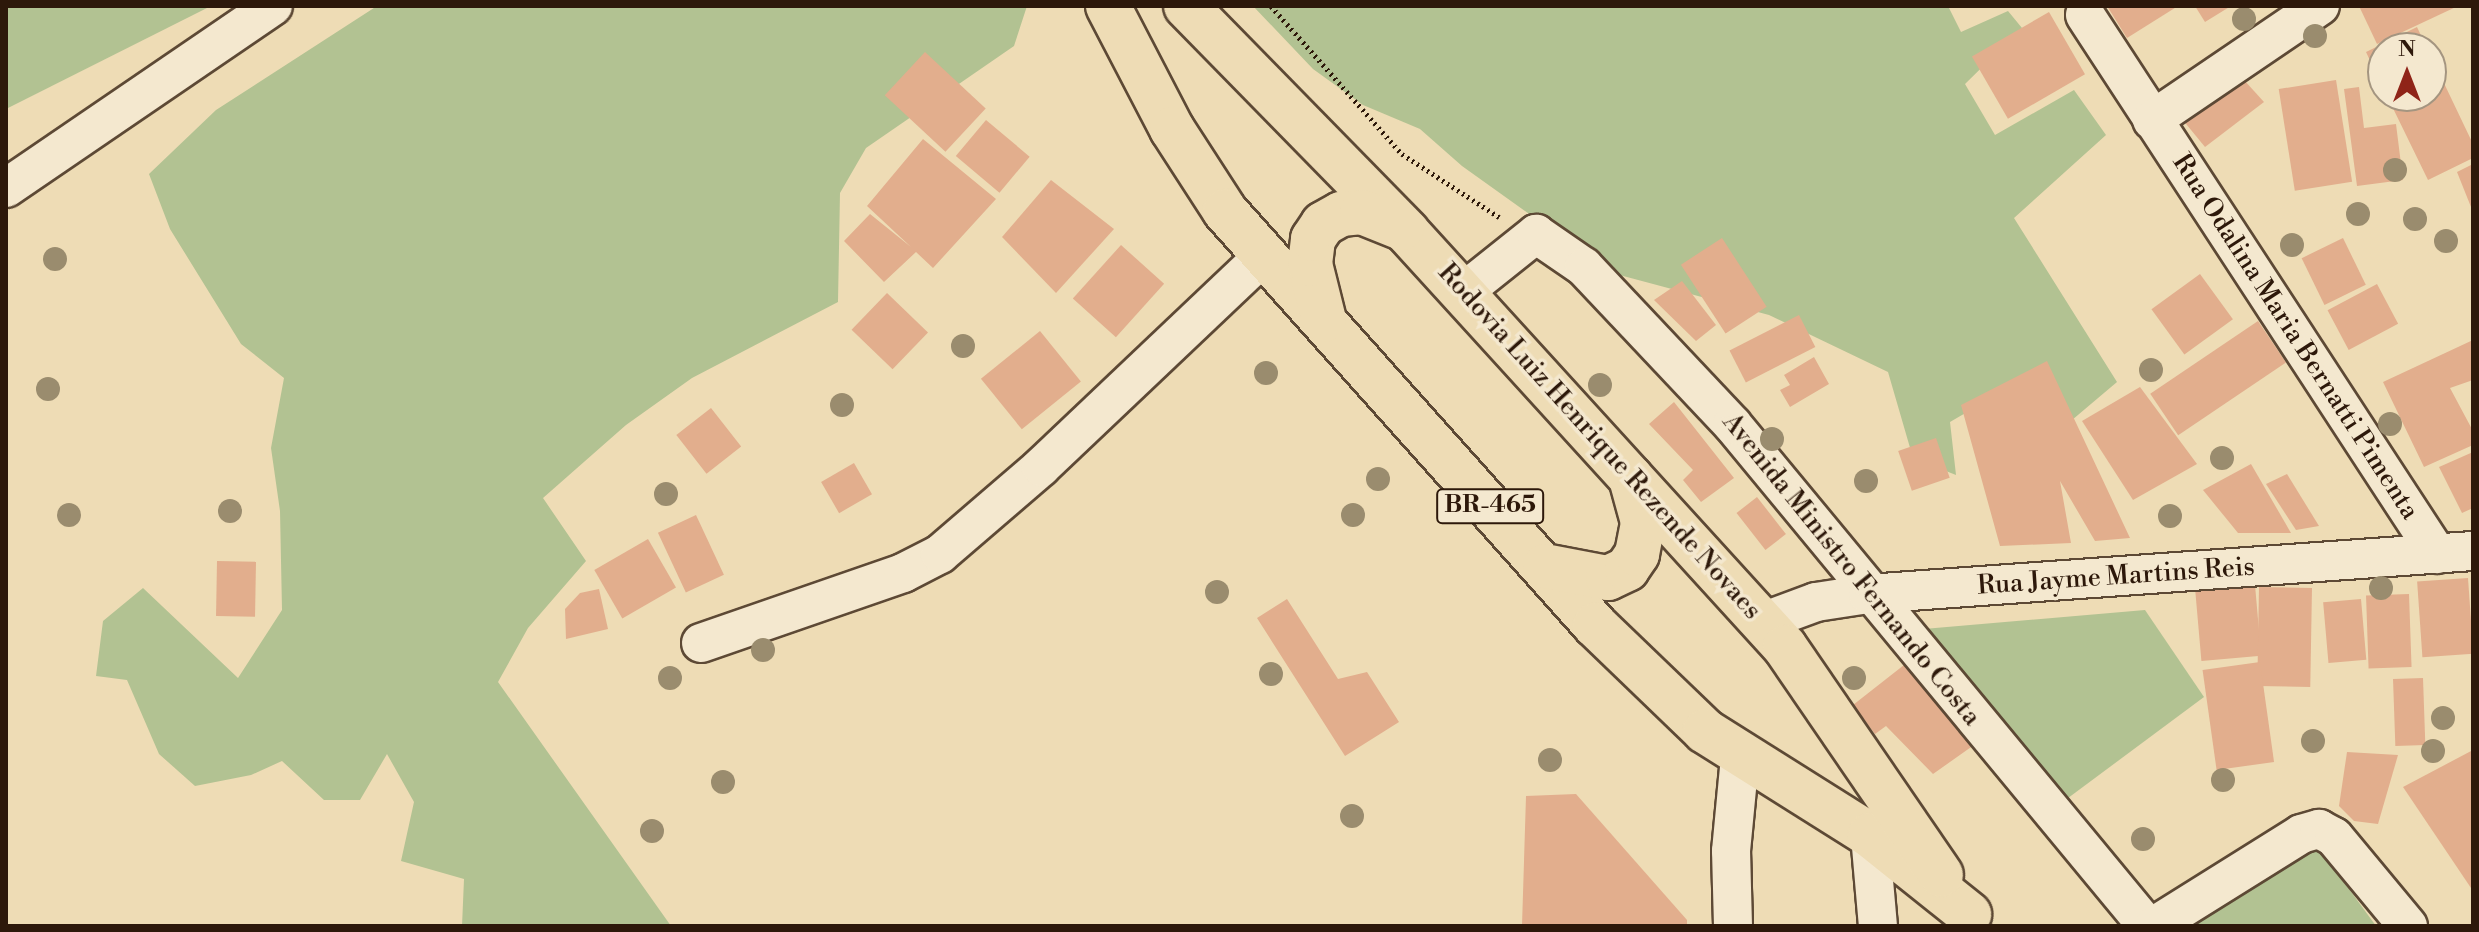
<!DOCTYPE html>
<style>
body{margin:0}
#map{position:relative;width:2479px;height:932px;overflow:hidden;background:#eedcb5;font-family:"Libre Bodoni",serif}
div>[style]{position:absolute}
.green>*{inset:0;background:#b2c292}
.building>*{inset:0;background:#e2ae8d;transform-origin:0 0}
.path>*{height:5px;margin-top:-2.5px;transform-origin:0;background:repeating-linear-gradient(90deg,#2d180a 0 2px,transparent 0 6px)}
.roads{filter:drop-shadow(2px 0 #5d4935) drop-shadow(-2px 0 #5d4935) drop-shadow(0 2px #5d4935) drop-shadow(0 -2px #5d4935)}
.minor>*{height:38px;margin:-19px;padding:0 19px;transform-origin:19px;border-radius:19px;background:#f4e8cf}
.highway>*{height:44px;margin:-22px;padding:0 22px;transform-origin:22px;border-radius:22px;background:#eedcb5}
.trees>*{width:24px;height:24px;margin:-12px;border-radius:50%;background:#9a8c6e}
span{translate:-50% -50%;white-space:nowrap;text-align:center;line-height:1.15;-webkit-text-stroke:7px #f4e8cf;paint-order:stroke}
.shield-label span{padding:2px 6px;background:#f4e8cf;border:2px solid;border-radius:6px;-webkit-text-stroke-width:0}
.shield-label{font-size:24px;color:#2d180a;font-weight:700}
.street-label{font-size:26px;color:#2d180a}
.frame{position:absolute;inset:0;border:8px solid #2d180a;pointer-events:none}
.north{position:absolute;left:2367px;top:32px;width:80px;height:80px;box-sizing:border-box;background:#f4e8cf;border:2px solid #a49580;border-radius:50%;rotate:0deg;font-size:22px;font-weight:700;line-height:32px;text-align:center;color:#2d180a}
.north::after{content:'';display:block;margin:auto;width:28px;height:36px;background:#8f2418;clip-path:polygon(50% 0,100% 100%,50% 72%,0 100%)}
</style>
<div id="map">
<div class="green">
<div style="clip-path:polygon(6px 6px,211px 6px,6px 109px)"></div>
<div style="clip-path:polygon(377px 6px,1027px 6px,1014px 46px,866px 148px,840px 193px,838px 302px,692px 378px,626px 425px,543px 498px,586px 561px,528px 628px,498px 682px,671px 926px,462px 926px,464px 879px,401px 861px,414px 802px,387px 754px,360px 800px,324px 800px,282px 761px,251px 775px,195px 786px,159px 754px,127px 680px,96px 676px,103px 621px,143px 588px,238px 678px,282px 610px,280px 511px,271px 448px,284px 378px,241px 344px,170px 229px,149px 174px,216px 110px)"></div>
<div style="clip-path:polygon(1253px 6px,1948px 6px,1961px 32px,2008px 11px,2022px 28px,1965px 84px,1995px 135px,2074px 90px,2106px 135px,2014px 218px,2117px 382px,2059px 431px,2022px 380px,1950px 422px,1956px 475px,1913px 458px,1888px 372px,1769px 315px,1612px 273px,1462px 166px,1420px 129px,1363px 105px,1313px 69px)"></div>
<div style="clip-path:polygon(2145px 610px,2204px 697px,2060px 804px,1912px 630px)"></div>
<div style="clip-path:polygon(2317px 845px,2376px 926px,2192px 926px)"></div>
</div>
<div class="building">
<div style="clip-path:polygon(2107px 6px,2178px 6px,2127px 38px)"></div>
<div style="clip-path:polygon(2195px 6px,2231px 6px,2205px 22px)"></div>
<div style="clip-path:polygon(2359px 6px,2458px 6px,2377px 44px)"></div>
<div style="left:2049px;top:12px;width:72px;height:89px;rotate:60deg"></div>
<div style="clip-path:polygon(2417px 27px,2427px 48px,2383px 48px,2383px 88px,2366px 52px)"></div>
<div style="left:925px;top:52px;width:83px;height:59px;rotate:43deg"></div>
<div style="clip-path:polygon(2431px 56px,2473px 144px,2473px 158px,2428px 180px,2387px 96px,2431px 96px)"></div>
<div style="clip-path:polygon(2244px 80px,2264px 102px,2205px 147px,2182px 119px)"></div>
<div style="left:2336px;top:80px;width:103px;height:58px;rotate:81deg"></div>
<div style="clip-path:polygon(2359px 87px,2364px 128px,2396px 124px,2403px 180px,2357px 186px,2344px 89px)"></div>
<div style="left:986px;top:120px;width:57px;height:47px;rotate:40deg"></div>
<div style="clip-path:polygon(923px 139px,996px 199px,933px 268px,916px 252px,884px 282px,844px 241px,870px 214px,911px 247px,867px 206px)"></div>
<div style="clip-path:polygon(2473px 164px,2473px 212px,2457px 172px)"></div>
<div style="clip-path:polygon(1051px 180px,1114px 229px,1056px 293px,1002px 237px)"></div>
<div style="left:1722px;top:238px;width:82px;height:49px;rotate:57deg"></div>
<div style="left:2343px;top:238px;width:52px;height:46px;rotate:64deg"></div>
<div style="left:1121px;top:245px;width:58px;height:72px;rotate:42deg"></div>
<div style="left:2200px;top:274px;width:56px;height:60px;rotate:54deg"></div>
<div style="clip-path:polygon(1682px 281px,1716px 325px,1696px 341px,1654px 300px)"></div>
<div style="left:2377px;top:284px;width:45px;height:56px;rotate:62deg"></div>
<div style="left:887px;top:293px;width:57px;height:51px;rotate:44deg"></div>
<div style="left:1799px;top:315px;width:36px;height:78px;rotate:63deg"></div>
<div style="left:2258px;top:321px;width:50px;height:130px;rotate:56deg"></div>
<div style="left:1040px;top:331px;width:65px;height:76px;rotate:51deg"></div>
<div style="clip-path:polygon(2473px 340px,2473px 380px,2450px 388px,2473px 431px,2473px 445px,2424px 467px,2383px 382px)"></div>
<div style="clip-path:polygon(1814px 357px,1829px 384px,1790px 407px,1780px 390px,1790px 385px,1784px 375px)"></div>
<div style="clip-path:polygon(2047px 361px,2130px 538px,2095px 541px,2060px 481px,2071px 543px,2000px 546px,1961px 405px)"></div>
<div style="clip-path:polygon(2140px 387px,2197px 464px,2133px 500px,2082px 421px)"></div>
<div style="clip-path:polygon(1674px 402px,1734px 478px,1701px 502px,1683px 480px,1693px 470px,1649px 424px)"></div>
<div style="left:711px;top:408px;width:49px;height:44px;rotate:52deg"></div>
<div style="left:1936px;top:438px;width:42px;height:40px;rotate:71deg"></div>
<div style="clip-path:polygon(2473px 452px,2473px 508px,2462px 513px,2439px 467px)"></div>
<div style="left:854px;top:463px;width:36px;height:38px;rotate:60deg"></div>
<div style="clip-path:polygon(2251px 464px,2291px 533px,2238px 533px,2203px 490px)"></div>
<div style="clip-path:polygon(2287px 474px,2319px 526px,2296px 530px,2266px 484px)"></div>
<div style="left:1757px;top:497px;width:47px;height:26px;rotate:52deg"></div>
<div style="left:696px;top:515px;width:66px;height:42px;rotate:65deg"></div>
<div style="left:648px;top:539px;width:56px;height:62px;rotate:60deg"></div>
<div style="left:217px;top:561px;width:39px;height:55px;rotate:1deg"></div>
<div style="left:2468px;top:578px;width:76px;height:51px;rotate:86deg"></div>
<div style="left:2255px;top:585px;width:71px;height:60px;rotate:85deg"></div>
<div style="left:2259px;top:587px;width:53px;height:99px;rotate:1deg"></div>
<div style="clip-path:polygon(599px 589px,608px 629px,566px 639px,565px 609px,580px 593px)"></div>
<div style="left:2409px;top:594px;width:73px;height:43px;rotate:88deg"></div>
<div style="clip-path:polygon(1287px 599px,1338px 679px,1367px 672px,1399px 722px,1345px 756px,1257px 618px)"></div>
<div style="left:2361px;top:599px;width:61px;height:38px;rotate:85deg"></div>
<div style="left:2260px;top:662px;width:101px;height:58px;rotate:82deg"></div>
<div style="clip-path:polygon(1904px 665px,1974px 745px,1933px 774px,1886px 726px,1875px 734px,1853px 705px)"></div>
<div style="left:2423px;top:678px;width:67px;height:30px;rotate:88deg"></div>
<div style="clip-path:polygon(2473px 750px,2473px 887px,2471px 888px,2403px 787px)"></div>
<div style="clip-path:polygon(2347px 752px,2398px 755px,2378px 824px,2354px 821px,2339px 806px)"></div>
<div style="clip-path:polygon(1576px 794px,1687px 920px,1687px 926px,1522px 926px,1526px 796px)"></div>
</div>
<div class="path">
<div style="left:1271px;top:6px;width:198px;rotate:48.5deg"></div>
<div style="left:1402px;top:154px;width:116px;rotate:33deg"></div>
</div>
<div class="roads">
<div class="minor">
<div style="left:2085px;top:15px;width:644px;rotate:56.85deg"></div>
<div style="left:2152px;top:120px;width:203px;rotate:-34.2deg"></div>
<div style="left:6px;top:188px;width:323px;rotate:-34.3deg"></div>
<div style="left:1462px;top:293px;width:95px;rotate:-38.6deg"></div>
<div style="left:1536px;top:234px;width:58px;rotate:34.5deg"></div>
<div style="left:1584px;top:267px;width:216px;rotate:46.7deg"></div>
<div style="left:1732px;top:424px;width:651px;rotate:50.42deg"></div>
<div style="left:1762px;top:622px;width:58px;rotate:-20.3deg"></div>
<div style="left:1816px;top:602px;width:53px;rotate:-8.7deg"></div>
<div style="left:1868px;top:594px;width:607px;rotate:-4.07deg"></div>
<div style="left:701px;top:643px;width:214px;rotate:-19.1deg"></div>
<div style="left:903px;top:573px;width:42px;rotate:-27.2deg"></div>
<div style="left:940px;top:554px;width:133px;rotate:-40.7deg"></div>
<div style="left:1041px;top:467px;width:305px;rotate:-43.5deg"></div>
<div style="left:1870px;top:835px;width:91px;rotate:85deg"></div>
<div style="left:1733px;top:926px;width:75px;rotate:-91.5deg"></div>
<div style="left:1731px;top:851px;width:94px;rotate:-84.5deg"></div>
<div style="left:2154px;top:926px;width:173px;rotate:-32deg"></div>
<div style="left:2301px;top:834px;width:19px;rotate:-16deg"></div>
<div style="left:2319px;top:829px;width:17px;rotate:28deg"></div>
<div style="left:2334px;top:837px;width:116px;rotate:50.3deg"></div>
</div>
<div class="highway">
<div style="left:1108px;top:6px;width:139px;rotate:62.5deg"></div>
<div style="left:1172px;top:129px;width:98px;rotate:57.1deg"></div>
<div style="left:1225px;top:211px;width:555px;rotate:48.21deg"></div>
<div style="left:1595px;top:625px;width:153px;rotate:43.9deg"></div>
<div style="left:1705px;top:731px;width:195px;rotate:32.2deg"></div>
<div style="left:1870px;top:835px;width:127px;rotate:38.6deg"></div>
<div style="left:1186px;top:6px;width:316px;rotate:45.6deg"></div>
<div style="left:1407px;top:232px;width:561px;rotate:47.67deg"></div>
<div style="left:1785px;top:647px;width:276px;rotate:55.6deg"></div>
<div style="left:1324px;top:320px;width:58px;rotate:-104deg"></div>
<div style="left:1310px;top:264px;width:25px;rotate:-83deg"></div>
<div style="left:1313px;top:239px;width:18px;rotate:-56deg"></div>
<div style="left:1323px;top:224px;width:21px;rotate:-29deg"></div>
<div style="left:1341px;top:214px;width:21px;rotate:-5deg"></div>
<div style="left:1362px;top:212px;width:43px;rotate:21.8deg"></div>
<div style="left:1545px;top:566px;width:64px;rotate:10.8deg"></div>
<div style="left:1608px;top:578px;width:21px;rotate:-25deg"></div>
<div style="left:1627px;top:569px;width:18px;rotate:-56deg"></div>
<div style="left:1637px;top:554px;width:33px;rotate:-79deg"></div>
<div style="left:1643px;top:522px;width:46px;rotate:-105.3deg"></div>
</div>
</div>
<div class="trees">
<div style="left:2244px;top:19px"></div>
<div style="left:2315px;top:36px"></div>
<div style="left:2395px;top:170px"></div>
<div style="left:2358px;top:214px"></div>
<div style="left:2415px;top:219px"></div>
<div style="left:2446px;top:241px"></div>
<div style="left:2292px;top:245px"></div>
<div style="left:55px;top:259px"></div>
<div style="left:963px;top:346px"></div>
<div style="left:2151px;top:370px"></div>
<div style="left:1266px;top:373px"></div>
<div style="left:1600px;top:385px"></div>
<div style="left:48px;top:389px"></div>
<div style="left:842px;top:405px"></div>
<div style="left:2390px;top:424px"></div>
<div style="left:1772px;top:439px"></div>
<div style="left:2222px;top:458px"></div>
<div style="left:1378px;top:479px"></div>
<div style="left:1866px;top:481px"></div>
<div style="left:666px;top:494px"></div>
<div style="left:230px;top:511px"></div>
<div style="left:69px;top:515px"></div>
<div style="left:1353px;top:515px"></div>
<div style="left:2170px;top:516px"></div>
<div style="left:2381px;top:588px"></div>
<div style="left:1217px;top:592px"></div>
<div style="left:763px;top:650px"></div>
<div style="left:1271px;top:674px"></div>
<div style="left:670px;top:678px"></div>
<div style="left:1854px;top:678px"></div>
<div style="left:2443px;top:718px"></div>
<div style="left:2313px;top:741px"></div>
<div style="left:2433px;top:751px"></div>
<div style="left:1550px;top:760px"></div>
<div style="left:2223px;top:780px"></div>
<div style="left:723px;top:782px"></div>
<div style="left:1352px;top:816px"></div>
<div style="left:652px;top:831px"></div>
<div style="left:2143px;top:839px"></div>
</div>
<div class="shield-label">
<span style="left:1490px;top:506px">BR-465</span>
</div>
<div class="street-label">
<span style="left:2295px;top:337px;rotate:57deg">Rua Odalina Maria Bernatti Pimenta</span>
<span style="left:1599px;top:442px;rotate:48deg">Rodovia Luiz Henrique Rezende Novaes</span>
<span style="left:1851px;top:570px;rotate:51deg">Avenida Ministro Fernando Costa</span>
<span style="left:2116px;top:577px;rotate:-4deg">Rua Jayme Martins Reis</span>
</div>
<div class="frame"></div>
<div class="north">N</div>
</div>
